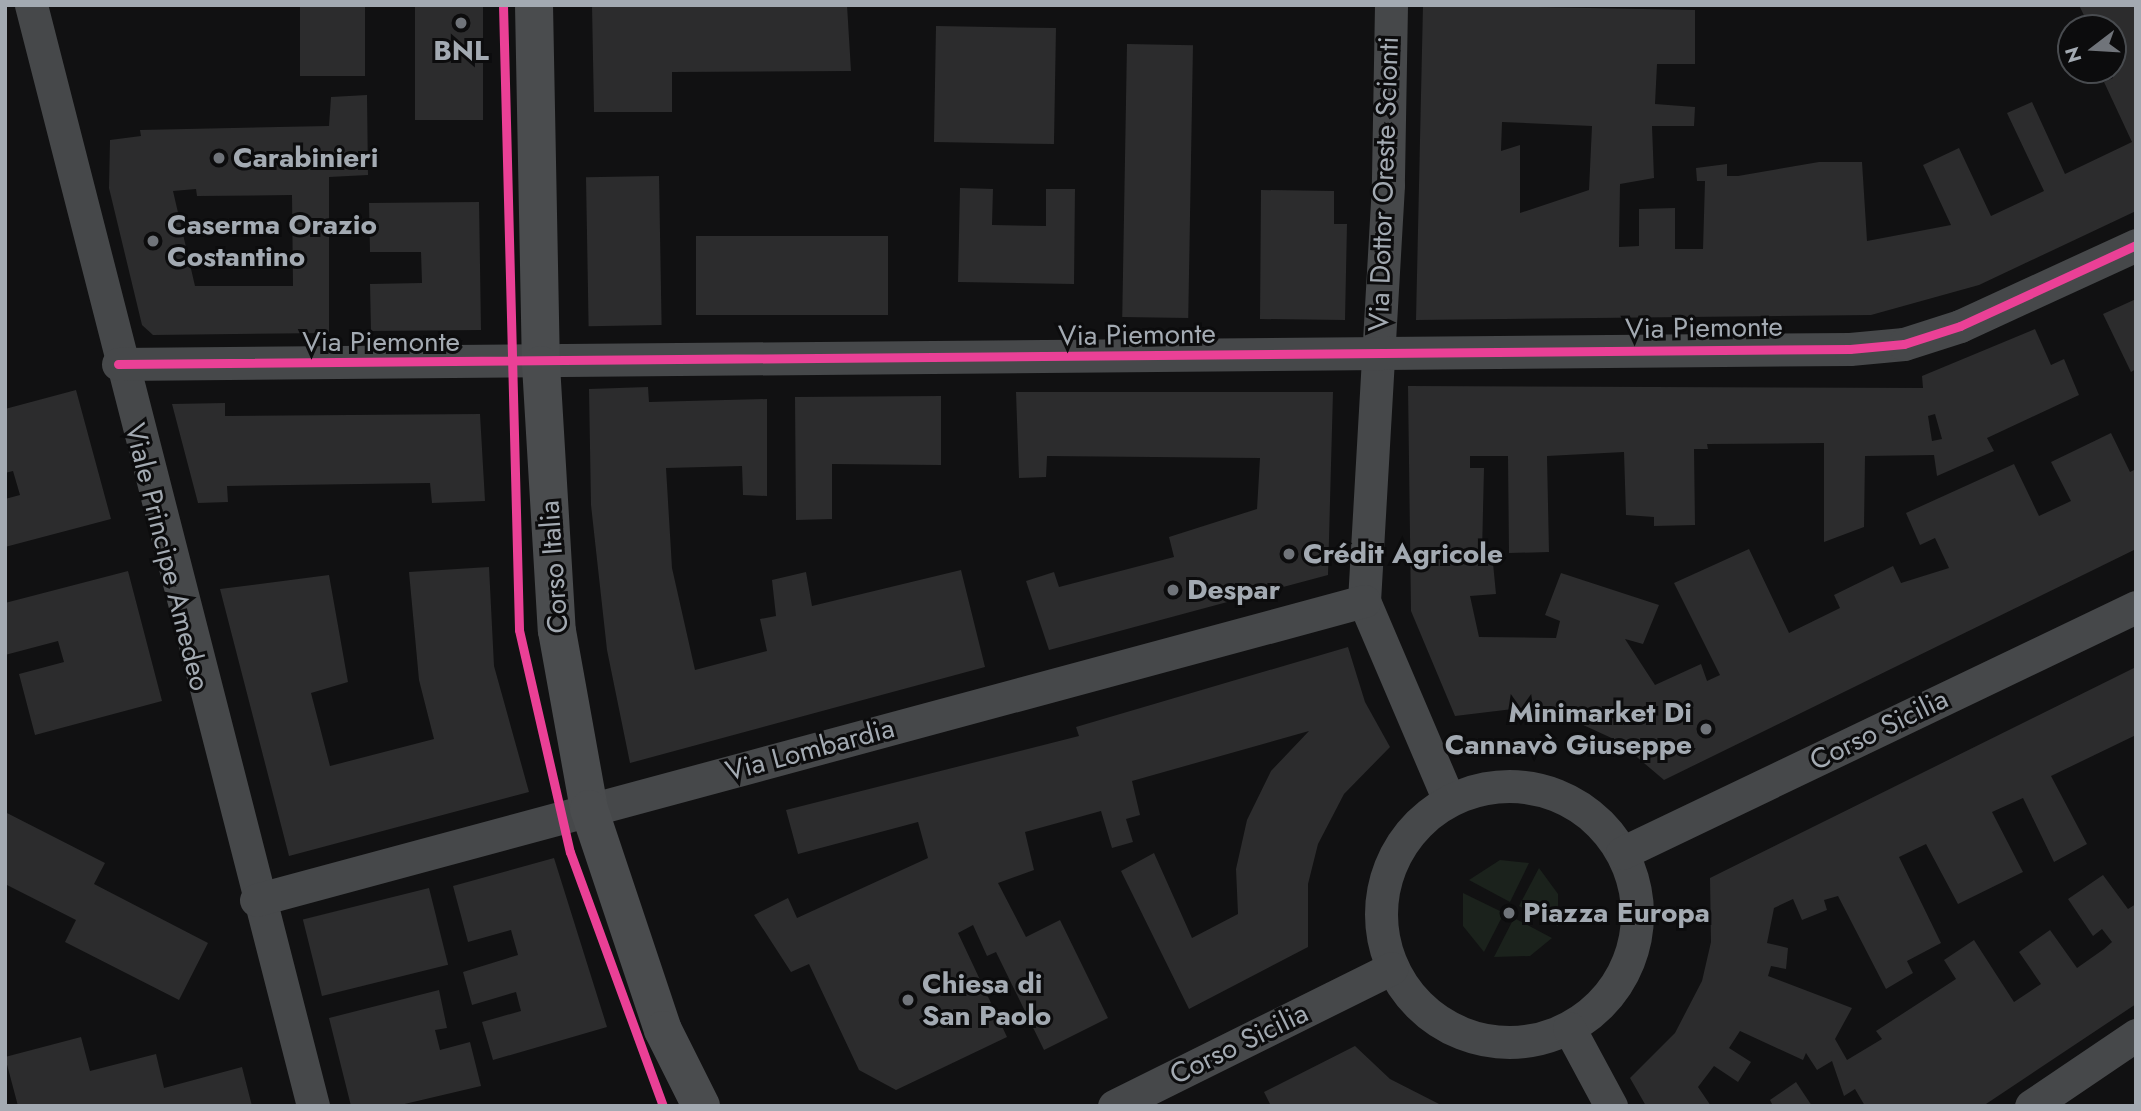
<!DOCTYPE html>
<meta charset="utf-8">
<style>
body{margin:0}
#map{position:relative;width:2141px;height:1111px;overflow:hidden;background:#111112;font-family:Jost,sans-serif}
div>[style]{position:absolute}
.green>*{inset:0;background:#1b221c}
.building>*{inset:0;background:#2c2c2d;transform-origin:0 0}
.street>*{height:33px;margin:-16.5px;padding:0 16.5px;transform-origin:16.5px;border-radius:16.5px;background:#46484a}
.street>.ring{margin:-16.5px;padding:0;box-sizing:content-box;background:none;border:33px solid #46484a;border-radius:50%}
.secondary>*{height:38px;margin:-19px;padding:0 19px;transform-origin:19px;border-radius:19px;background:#4a4c4e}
.cycleway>*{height:9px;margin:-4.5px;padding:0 4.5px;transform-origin:4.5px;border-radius:4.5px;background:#ea4096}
.dots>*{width:19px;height:19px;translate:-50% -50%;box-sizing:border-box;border:4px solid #0c0c0d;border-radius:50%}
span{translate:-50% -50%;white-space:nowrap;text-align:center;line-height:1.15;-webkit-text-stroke:6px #0c0c0d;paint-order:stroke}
.poi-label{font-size:28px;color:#a3aab2;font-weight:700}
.left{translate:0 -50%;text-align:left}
.right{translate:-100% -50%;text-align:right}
.street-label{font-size:28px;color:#a3aab2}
.frame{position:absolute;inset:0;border:7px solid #a3aab2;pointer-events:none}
.north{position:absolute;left:2057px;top:14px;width:70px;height:70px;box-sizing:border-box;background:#0c0c0d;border:2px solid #484b4f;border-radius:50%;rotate:253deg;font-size:19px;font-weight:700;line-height:28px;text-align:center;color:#a3aab2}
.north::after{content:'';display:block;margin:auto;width:24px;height:32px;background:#70747a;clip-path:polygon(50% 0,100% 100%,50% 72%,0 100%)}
</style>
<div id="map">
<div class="green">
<div style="clip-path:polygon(1500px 860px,1529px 863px,1510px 902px,1469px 880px)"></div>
<div style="clip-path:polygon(1539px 868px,1558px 894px,1558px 926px,1519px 906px)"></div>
<div style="clip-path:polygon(1463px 893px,1504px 913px,1484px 952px,1463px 926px)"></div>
<div style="clip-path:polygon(1514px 918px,1552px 938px,1530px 956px,1494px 957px)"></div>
</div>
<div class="building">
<div style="left:300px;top:5px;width:65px;height:71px"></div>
<div style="left:415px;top:5px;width:68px;height:115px"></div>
<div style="clip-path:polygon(592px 5px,847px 5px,851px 71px,672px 72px,672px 112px,594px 112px)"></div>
<div style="clip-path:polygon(evenodd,1423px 5px,1695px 10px,1695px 64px,1657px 64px,1655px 104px,1695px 107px,1694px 126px,1652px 126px,1654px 178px,1620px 184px,1619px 247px,1639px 246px,1639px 209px,1675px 208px,1675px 249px,1703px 249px,1705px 181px,1697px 181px,1696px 168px,1727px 164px,1727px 176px,1738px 176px,1819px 162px,1862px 162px,1867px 241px,1951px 225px,1923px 165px,1959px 148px,1991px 216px,2044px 191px,2007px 113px,2032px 102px,2065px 174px,2132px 142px,2104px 82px,2113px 78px,2113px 28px,2090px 28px,2079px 5px,2136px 5px,2136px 211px,1979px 285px,1871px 315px,1416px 320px,1423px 5px,1502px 122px,1592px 126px,1589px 190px,1520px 213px,1520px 145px,1501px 151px,1502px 122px)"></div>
<div style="left:936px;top:26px;width:120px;height:116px;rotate:1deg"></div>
<div style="left:1127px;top:44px;width:66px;height:273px;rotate:1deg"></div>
<div style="clip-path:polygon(evenodd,367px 95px,368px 175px,329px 177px,329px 333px,153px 335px,142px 325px,109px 188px,110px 140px,141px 136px,140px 130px,329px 126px,331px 97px,367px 95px,196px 189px,197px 196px,292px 195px,293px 286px,195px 286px,173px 191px,196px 189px)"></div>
<div style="left:659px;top:176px;width:149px;height:73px;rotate:89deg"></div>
<div style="clip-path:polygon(960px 188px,993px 189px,992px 225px,1046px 226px,1046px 189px,1075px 189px,1074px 284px,958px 282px)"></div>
<div style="clip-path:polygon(1261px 190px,1334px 191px,1334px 224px,1347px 224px,1345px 320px,1260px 319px)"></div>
<div style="clip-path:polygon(479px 202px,481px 330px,371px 331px,370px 284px,422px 283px,421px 252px,370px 252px,369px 203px)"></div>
<div style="left:696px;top:236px;width:192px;height:79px"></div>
<div style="clip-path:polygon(2136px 299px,2136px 369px,2131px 372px,2103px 314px)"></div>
<div style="clip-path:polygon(evenodd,2035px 329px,2051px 365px,2064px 359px,2079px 395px,1987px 438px,1994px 451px,1937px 476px,1934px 455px,1865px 456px,1864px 527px,1824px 542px,1824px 443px,1707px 444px,1708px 449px,1694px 449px,1695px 525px,1654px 526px,1654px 517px,1626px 515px,1624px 452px,1547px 456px,1549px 552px,1509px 553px,1508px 456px,1470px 456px,1470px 468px,1484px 468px,1482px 553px,1492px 553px,1496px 594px,1470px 596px,1479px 637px,1556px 638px,1560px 621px,1545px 615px,1561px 573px,1659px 605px,1643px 644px,1625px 639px,1655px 685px,1701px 664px,1707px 681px,1720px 675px,1674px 583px,1749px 549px,1789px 633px,1840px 608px,1834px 595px,1893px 566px,1901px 583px,1949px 568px,1935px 538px,1920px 545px,1906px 513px,2014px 464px,2039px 516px,2071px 501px,2051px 462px,2111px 433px,2130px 472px,2136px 469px,2136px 549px,1664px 780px,1618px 741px,1568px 718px,1513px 709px,1455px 716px,1411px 611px,1408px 386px,1923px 388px,1922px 376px,2035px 329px,1935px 414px,1942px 439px,1932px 441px,1928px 416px,1935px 414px)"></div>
<div style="clip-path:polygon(648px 387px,649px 402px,767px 399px,767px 496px,743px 495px,742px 466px,666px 468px,672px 568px,695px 670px,767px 651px,760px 619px,776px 616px,772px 580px,806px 572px,812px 606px,961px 570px,985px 667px,630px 763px,607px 650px,591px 505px,589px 389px)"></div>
<div style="clip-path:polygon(76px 390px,111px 519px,5px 547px,5px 499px,20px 495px,13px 471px,5px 473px,5px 409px)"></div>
<div style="clip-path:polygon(1016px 392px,1333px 392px,1328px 575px,1049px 650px,1026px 581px,1054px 572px,1059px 587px,1174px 557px,1169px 537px,1257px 509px,1260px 458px,1047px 456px,1046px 477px,1019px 478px)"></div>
<div style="clip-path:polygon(941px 396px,941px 465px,832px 464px,832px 519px,796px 520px,795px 397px)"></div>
<div style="clip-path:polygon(225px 403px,225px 416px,480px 414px,485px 501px,432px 503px,430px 483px,227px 486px,228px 502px,198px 503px,172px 404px)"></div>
<div style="clip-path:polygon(489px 567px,494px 666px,529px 792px,289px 856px,220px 589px,329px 575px,348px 682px,311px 693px,330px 766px,434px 739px,419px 680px,409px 572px)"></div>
<div style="clip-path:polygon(128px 571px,162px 701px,35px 735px,19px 674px,64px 662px,58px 641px,5px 655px,5px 603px)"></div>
<div style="clip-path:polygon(1348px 647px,1365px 702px,1390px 747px,1344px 794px,1318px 844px,1308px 884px,1308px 947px,1189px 1009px,1121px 871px,1154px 853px,1192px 938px,1238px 914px,1236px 869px,1247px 820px,1271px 771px,1309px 731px,1132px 781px,1140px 815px,1126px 819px,1133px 842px,1112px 848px,1101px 811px,1025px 832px,1034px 870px,998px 883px,1026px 937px,1060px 920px,1108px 1018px,1044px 1050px,996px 952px,987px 956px,973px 925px,958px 933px,1007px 1037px,896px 1090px,859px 1070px,809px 964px,791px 972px,754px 915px,788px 898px,797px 918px,928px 858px,918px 822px,798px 854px,786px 810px,1079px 736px,1076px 727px)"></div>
<div style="clip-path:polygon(2136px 667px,2136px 735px,2051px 776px,2087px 844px,2054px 862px,2023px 798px,1992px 812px,2023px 872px,1958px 904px,1926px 844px,1899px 857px,1941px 943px,1907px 961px,1913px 973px,1886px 989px,1838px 896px,1824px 900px,1827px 910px,1802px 920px,1793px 899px,1774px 908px,1767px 943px,1788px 948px,1786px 969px,1771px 966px,1768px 976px,1852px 1008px,1835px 1039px,1847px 1060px,1882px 1039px,1876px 1031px,1956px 979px,1944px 960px,1974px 940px,2014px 1002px,2041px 984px,2019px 952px,2050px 930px,2077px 968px,2104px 949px,2112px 942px,2102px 929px,2093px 936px,2068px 899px,2103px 875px,2128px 909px,2136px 904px,2136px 1004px,1983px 1106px,1865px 1106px,1855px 1089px,1844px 1096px,1832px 1061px,1817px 1070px,1806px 1053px,1803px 1060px,1740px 1031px,1729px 1048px,1751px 1062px,1738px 1082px,1714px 1066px,1698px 1087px,1711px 1106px,1646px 1106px,1630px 1078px,1675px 1033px,1702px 981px,1711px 942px,1710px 878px)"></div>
<div style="clip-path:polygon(5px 812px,105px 863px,94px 884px,208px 943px,179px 1000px,65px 942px,76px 920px,5px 884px)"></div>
<div style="clip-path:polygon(554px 858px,607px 1027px,493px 1060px,482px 1022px,521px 1011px,516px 992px,472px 1005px,463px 972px,518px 955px,511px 930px,468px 942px,453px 886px)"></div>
<div style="left:429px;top:888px;width:79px;height:130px;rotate:76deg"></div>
<div style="clip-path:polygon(439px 990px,447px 1028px,435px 1030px,440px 1050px,470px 1042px,481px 1086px,396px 1106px,351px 1106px,329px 1018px)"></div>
<div style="clip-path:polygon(81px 1037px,90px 1071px,156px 1054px,164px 1088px,242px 1067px,252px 1106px,18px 1106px,5px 1057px)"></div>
<div style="clip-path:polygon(1355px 1046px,1390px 1079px,1443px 1106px,1271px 1106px,1264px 1092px)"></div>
<div style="clip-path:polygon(1796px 1082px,1812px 1106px,1773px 1106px,1770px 1100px)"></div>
</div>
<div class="street">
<div style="left:31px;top:5px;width:1137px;rotate:75.63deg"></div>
<div style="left:1391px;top:5px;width:180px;rotate:91deg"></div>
<div style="left:1388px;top:185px;width:417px;rotate:93.3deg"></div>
<div style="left:1364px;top:601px;width:216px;rotate:66.9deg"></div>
<div style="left:118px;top:364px;width:1732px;rotate:-0.5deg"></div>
<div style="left:1850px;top:349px;width:54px;rotate:-5.3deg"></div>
<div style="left:1904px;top:344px;width:59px;rotate:-17.8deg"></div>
<div style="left:1960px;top:326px;width:194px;rotate:-24.7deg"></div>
<div class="ring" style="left:1381px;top:786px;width:223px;height:223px"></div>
<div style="left:1622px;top:853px;width:570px;rotate:-25.58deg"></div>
<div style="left:256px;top:900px;width:1148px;rotate:-15.1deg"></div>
<div style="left:1569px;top:1028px;width:89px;rotate:61.7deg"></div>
<div style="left:1114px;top:1106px;width:310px;rotate:-26.4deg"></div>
<div style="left:2031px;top:1106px;width:127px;rotate:-34.1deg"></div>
</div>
<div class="secondary">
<div style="left:534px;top:5px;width:360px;rotate:88.9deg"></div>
<div style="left:541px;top:365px;width:266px;rotate:86.6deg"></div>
<div style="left:557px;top:631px;width:181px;rotate:79.8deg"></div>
<div style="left:589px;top:809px;width:233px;rotate:71.5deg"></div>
<div style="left:663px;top:1030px;width:85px;rotate:63.4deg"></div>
</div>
<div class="cycleway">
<div style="left:503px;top:5px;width:625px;rotate:88.53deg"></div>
<div style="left:519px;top:630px;width:228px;rotate:77.1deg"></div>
<div style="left:570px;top:852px;width:270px;rotate:69.9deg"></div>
<div style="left:118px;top:364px;width:1732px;rotate:-0.5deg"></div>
<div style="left:1850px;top:349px;width:54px;rotate:-5.3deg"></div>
<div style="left:1904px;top:344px;width:59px;rotate:-17.8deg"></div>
<div style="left:1960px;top:326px;width:194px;rotate:-24.7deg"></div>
</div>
<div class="dots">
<div style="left:461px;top:23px;background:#70747a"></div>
<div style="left:219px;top:158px;background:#70747a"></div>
<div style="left:153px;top:241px;background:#70747a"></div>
<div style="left:1289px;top:554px;background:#70747a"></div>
<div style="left:1173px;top:590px;background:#70747a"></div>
<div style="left:1706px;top:729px;background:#70747a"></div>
<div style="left:1509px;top:913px;background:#70747a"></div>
<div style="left:908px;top:1000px;background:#70747a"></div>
</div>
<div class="poi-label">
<span style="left:461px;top:51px">BNL</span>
<span class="left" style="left:233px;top:158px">Carabinieri</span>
<span class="left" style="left:167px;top:241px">Caserma Orazio<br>Costantino</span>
<span class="left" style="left:1303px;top:554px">Crédit Agricole</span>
<span class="left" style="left:1187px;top:590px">Despar</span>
<span class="right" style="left:1692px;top:729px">Minimarket Di<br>Cannavò Giuseppe</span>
<span class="left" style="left:1523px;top:913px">Piazza Europa</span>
<span class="left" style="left:922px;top:1000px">Chiesa di<br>San Paolo</span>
</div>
<div class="street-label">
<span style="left:1384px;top:184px;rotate:-88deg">Via Dottor Oreste Scionti</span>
<span style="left:1704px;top:328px;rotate:-1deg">Via Piemonte</span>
<span style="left:1137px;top:335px;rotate:-1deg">Via Piemonte</span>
<span style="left:381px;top:342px">Via Piemonte</span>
<span style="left:167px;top:557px;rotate:76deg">Viale Principe Amedeo</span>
<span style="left:554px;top:567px;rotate:-94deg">Corso Italia</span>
<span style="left:1879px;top:730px;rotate:-26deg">Corso Sicilia</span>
<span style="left:810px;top:750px;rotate:-15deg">Via Lombardia</span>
<span style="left:1239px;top:1044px;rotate:-26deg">Corso Sicilia</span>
</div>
<div class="frame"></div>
<div class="north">N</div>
</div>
